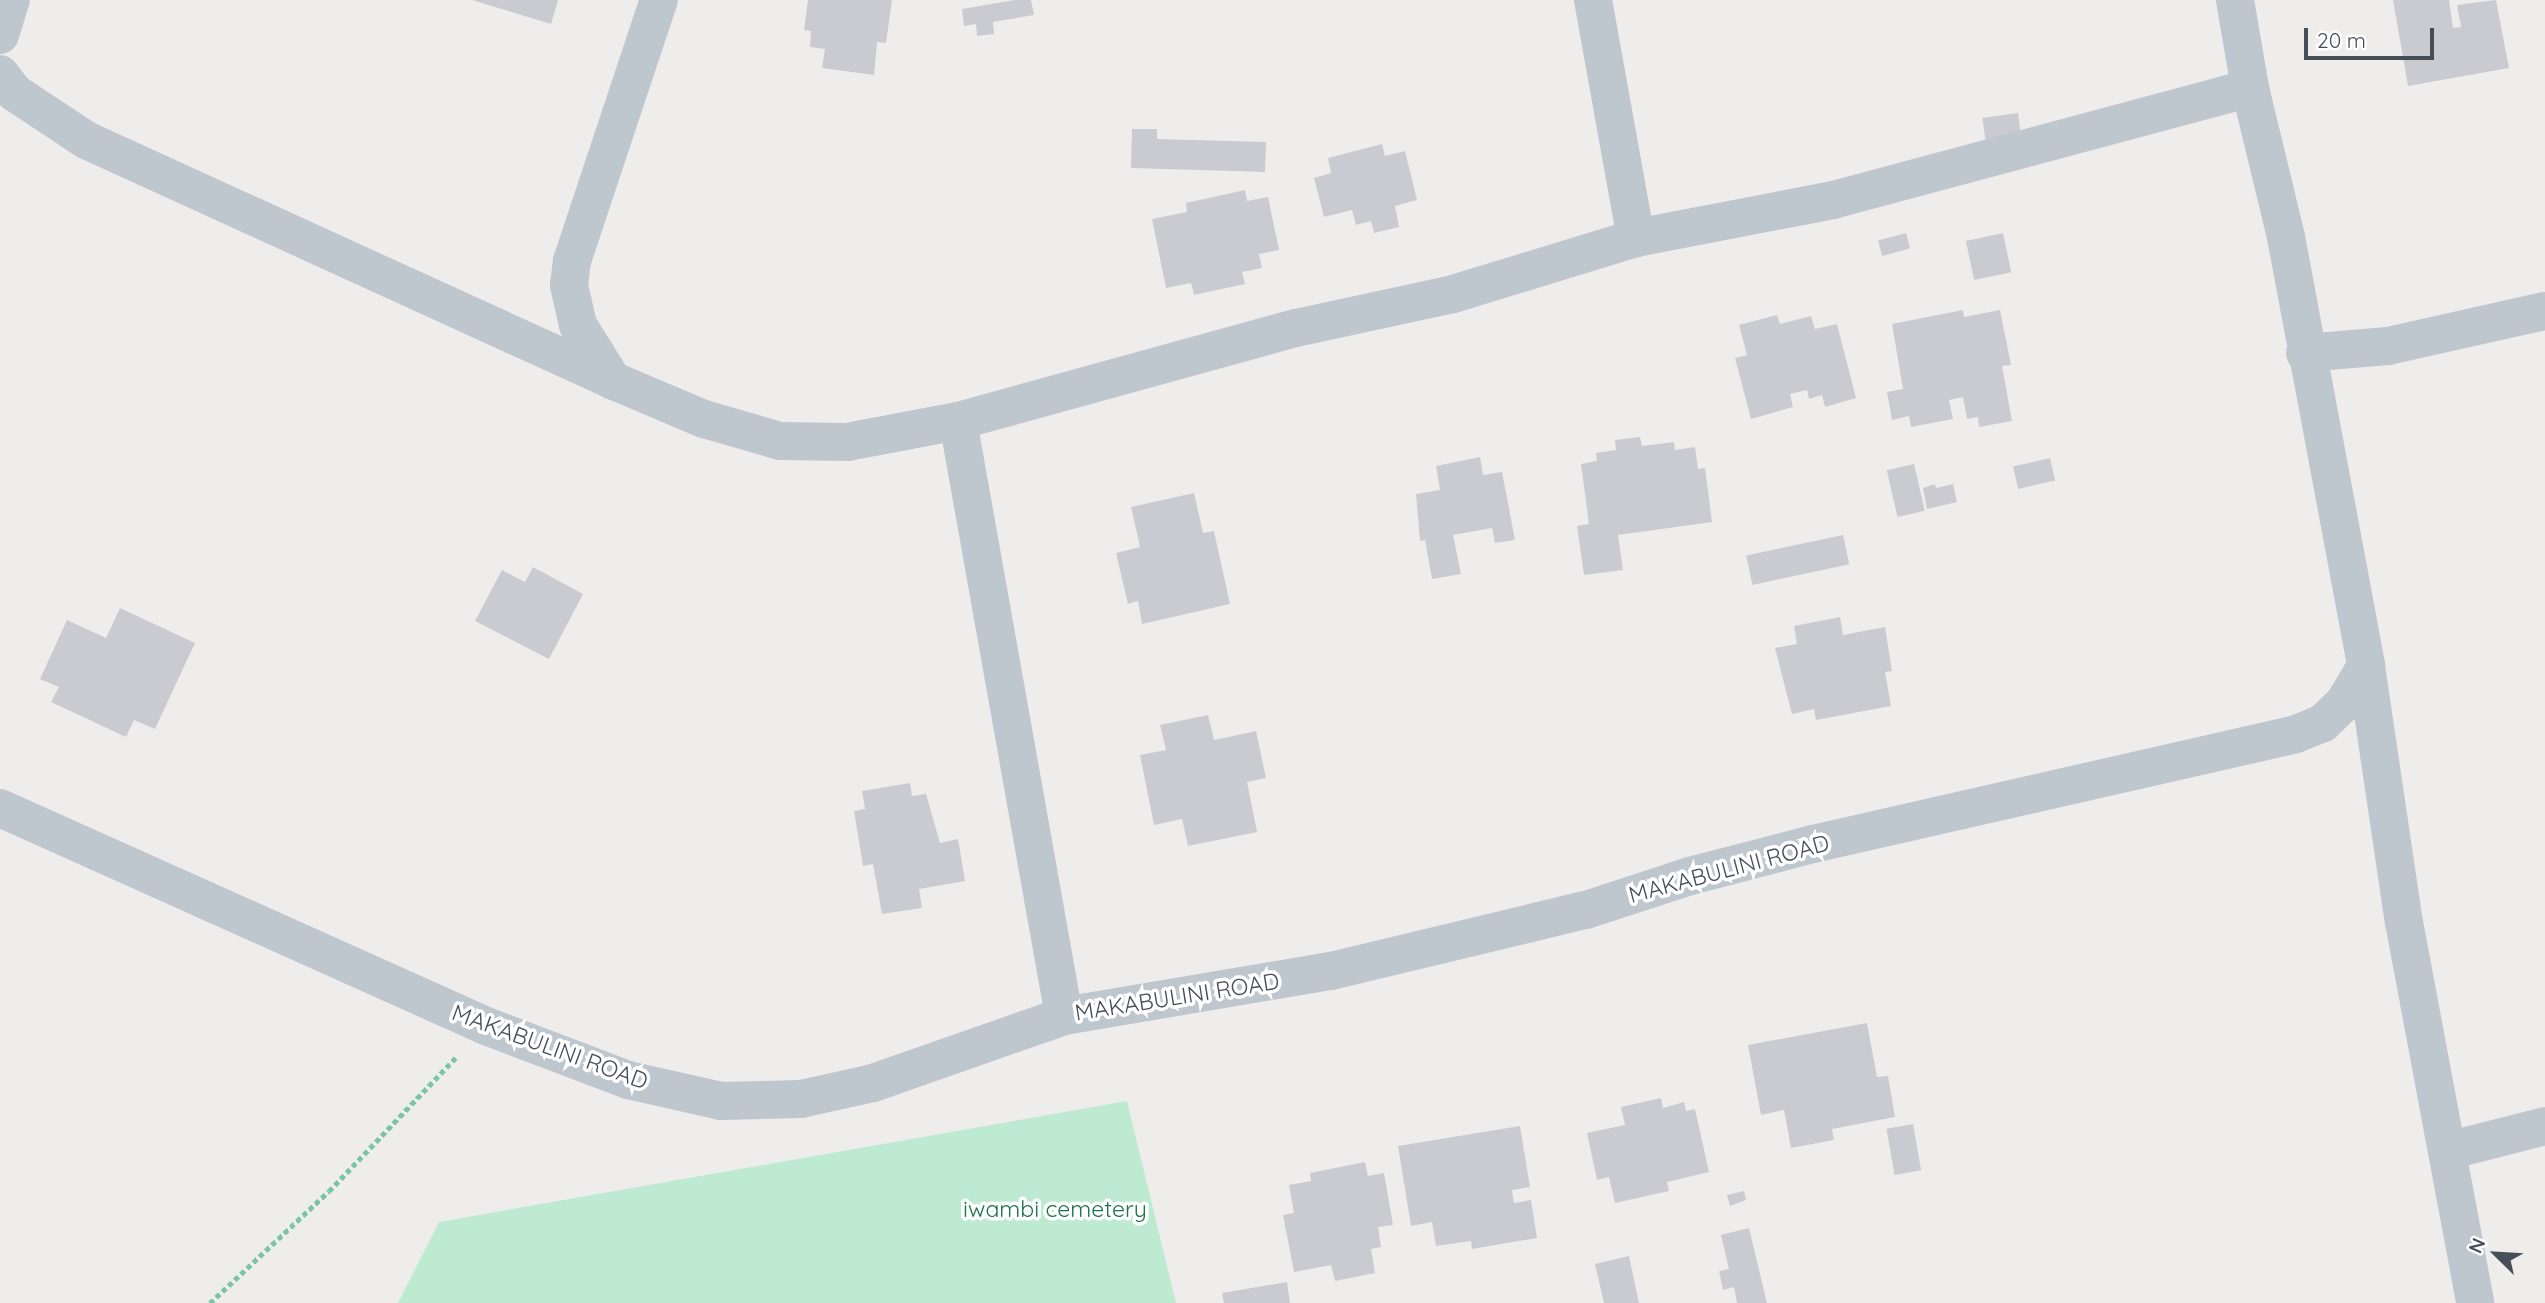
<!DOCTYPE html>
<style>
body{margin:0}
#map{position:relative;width:2545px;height:1303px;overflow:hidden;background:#efedec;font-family:Quicksand,sans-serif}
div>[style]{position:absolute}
.green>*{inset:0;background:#beead2}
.building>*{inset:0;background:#cacbd1;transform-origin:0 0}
.path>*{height:4.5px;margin-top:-2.25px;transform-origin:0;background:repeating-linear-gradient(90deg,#79c5a5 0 5px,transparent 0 8.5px)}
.minor>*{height:38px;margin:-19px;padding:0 19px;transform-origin:19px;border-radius:19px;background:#bec6ce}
span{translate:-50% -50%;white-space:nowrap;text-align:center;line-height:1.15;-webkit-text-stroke:7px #fff;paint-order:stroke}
.street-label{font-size:23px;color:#464e58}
.park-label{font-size:23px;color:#1e724f}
.north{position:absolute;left:2461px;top:1219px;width:70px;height:70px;-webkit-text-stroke:5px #fff;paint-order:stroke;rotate:294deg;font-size:19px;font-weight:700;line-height:28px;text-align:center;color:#464e58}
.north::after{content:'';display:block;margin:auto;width:24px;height:32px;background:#464e58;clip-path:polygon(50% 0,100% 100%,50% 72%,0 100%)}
.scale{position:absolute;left:2304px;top:28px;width:130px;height:32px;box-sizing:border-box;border:4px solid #464e58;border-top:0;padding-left:9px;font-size:21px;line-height:24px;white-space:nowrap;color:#464e58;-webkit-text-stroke:5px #fff;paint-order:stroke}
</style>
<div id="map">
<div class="green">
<div style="clip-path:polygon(1127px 1101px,1176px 1303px,398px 1303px,439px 1222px)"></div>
</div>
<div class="building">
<div style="clip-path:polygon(472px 0,558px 0,551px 24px)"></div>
<div style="clip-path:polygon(808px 0,892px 0,886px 43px,877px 42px,874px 75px,822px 68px,825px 49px,810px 47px,811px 31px,804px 30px)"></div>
<div style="clip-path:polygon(1015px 0,1031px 0,1034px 15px,993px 22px,994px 34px,977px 36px,976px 24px,964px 26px,962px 9px)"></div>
<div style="clip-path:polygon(2393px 0,2449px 0,2453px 28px,2461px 27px,2457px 5px,2496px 0,2509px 68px,2408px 86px)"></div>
<div style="left:2018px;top:113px;width:22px;height:36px;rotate:82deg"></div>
<div style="clip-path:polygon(1132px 129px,1157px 129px,1157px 139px,1266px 142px,1265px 172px,1131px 168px)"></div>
<div style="clip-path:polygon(1382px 144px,1385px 156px,1405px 151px,1417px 200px,1395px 206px,1399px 227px,1374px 233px,1371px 221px,1356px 225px,1352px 210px,1324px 217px,1314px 178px,1331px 173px,1328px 158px)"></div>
<div style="clip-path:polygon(1245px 190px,1247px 201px,1268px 197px,1279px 250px,1259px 254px,1262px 268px,1242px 272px,1245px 284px,1194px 295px,1191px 283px,1166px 288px,1152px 219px,1187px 212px,1186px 203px)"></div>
<div style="left:1906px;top:233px;width:16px;height:29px;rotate:75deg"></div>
<div style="left:2003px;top:233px;width:40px;height:38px;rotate:78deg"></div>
<div style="clip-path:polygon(1963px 310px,1964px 317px,2000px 310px,2011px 365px,2002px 366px,2012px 421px,1979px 427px,1978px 417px,1967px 419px,1963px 397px,1949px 400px,1953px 419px,1911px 427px,1909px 416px,1892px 420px,1887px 392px,1903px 389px,1892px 324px)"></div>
<div style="clip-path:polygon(1777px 315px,1780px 324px,1811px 316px,1815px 329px,1837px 324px,1856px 398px,1825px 407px,1822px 395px,1809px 399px,1807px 390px,1790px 394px,1793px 407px,1751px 419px,1735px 358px,1747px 355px,1739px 325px)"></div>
<div style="clip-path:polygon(1640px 437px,1642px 446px,1674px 442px,1675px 450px,1695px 447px,1698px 469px,1705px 468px,1712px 522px,1618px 535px,1623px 570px,1584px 575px,1577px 526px,1589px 524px,1581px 464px,1597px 461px,1596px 453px,1616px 450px,1615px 440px)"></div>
<div style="clip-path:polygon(1480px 457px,1483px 475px,1502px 472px,1515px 540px,1495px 543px,1492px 528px,1453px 535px,1461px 574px,1432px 579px,1425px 540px,1420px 541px,1416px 494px,1440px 490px,1436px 466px)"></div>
<div style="left:2050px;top:458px;width:23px;height:38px;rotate:77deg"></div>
<div style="left:1914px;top:464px;width:48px;height:28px;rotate:77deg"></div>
<div style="clip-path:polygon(1935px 484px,1936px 488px,1953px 484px,1957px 502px,1927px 509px,1923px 488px)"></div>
<div style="clip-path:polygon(1194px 493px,1203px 533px,1214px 531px,1230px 604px,1142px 624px,1138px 601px,1128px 604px,1116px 553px,1140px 547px,1131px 507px)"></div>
<div style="left:1843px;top:535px;width:30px;height:99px;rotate:78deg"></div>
<div style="clip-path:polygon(533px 567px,583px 594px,549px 659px,475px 621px,502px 570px,525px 582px)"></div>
<div style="clip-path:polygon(120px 608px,195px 643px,155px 729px,134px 720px,126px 737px,51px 702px,59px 687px,40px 679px,67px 620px,106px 638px)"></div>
<div style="clip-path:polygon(1840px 617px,1843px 635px,1885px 627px,1892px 671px,1885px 672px,1891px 706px,1816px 720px,1814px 709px,1792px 714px,1775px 648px,1797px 644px,1794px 626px)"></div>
<div style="clip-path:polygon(1208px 715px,1214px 740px,1256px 731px,1266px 778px,1247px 782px,1257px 832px,1188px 846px,1182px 819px,1154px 825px,1140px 755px,1166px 750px,1160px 725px)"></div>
<div style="clip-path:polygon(910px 783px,912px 796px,926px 794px,940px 843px,958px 839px,965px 881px,919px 889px,922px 908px,882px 914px,873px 864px,863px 866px,854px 811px,865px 809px,862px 791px)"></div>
<div style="clip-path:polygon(1867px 1023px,1877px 1077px,1888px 1076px,1895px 1117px,1832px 1129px,1834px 1140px,1791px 1148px,1784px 1110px,1761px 1115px,1748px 1045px)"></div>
<div style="clip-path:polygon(1661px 1098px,1663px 1108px,1684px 1102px,1686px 1111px,1695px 1109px,1709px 1172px,1667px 1182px,1669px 1191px,1615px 1203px,1609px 1177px,1597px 1180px,1587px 1133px,1625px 1125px,1621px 1107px)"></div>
<div style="left:1913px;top:1124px;width:47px;height:27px;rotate:80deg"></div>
<div style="clip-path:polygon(1520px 1126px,1530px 1187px,1512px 1190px,1514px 1203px,1531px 1200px,1537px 1238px,1472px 1249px,1471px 1241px,1436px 1246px,1432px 1222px,1411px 1226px,1398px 1146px)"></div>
<div style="clip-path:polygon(1365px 1162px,1368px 1176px,1384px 1173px,1393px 1225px,1378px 1227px,1381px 1247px,1371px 1249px,1375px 1273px,1335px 1281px,1331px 1265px,1294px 1272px,1283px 1215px,1294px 1213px,1289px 1185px,1311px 1181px,1310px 1173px)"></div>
<div style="clip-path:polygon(1744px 1191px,1746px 1200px,1730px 1206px,1727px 1195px)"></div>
<div style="clip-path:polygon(1749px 1228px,1767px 1303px,1737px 1303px,1734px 1287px,1723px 1290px,1719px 1271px,1729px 1269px,1721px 1235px)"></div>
<div style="clip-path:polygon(1629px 1256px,1639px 1303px,1604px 1303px,1595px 1264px)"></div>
<div style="clip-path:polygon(1287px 1282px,1290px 1303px,1224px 1303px,1222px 1293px)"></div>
</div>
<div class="path">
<div style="left:210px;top:1303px;width:163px;rotate:-43.3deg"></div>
<div style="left:329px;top:1191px;width:185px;rotate:-46.5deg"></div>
</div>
<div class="minor">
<div style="left:1593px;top:0;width:242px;rotate:79.8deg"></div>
<div style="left:2235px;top:0;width:89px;rotate:80.3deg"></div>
<div style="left:2250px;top:88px;width:153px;rotate:76.4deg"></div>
<div style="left:2286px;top:237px;width:436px;rotate:79.4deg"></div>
<div style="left:2366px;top:666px;width:259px;rotate:81.6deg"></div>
<div style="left:2404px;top:922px;width:388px;rotate:79.4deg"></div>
<div style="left:0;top:35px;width:37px;rotate:-73deg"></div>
<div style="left:0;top:74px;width:24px;rotate:52deg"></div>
<div style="left:15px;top:93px;width:85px;rotate:33.5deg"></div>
<div style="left:86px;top:140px;width:580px;rotate:24.53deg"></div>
<div style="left:614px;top:381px;width:98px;rotate:22.9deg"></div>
<div style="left:704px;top:419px;width:79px;rotate:16.1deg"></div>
<div style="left:780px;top:441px;width:67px;rotate:0.9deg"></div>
<div style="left:847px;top:442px;width:113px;rotate:-10.7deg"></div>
<div style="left:958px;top:421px;width:351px;rotate:-15.4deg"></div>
<div style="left:1296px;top:328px;width:161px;rotate:-12.2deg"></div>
<div style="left:1453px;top:294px;width:191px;rotate:-17deg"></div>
<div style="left:1636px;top:238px;width:201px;rotate:-10.9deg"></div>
<div style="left:1833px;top:200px;width:432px;rotate:-15deg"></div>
<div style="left:2305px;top:353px;width:83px;rotate:-4.8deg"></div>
<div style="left:2388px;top:346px;width:161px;rotate:-12.6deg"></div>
<div style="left:613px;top:381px;width:66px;rotate:-122deg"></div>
<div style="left:578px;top:325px;width:41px;rotate:-102.7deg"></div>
<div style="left:569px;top:285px;width:24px;rotate:-83deg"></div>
<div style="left:572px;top:261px;width:275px;rotate:-71.6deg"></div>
<div style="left:958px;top:421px;width:604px;rotate:79.9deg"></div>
<div style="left:0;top:808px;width:533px;rotate:24.16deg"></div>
<div style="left:486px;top:1026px;width:152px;rotate:20.8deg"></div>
<div style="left:628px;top:1080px;width:95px;rotate:12.7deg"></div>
<div style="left:721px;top:1101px;width:80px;rotate:-1.4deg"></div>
<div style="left:801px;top:1099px;width:74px;rotate:-12.5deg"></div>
<div style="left:873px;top:1083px;width:202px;rotate:-19.3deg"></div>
<div style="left:1064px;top:1016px;width:271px;rotate:-9.6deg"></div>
<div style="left:1331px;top:971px;width:262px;rotate:-13.5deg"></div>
<div style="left:1586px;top:910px;width:109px;rotate:-18.1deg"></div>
<div style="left:1690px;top:876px;width:127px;rotate:-14.6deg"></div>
<div style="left:1813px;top:844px;width:495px;rotate:-12.8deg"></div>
<div style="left:2296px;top:734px;width:29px;rotate:-22deg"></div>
<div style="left:2323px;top:723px;width:29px;rotate:-44deg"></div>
<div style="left:2344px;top:703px;width:43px;rotate:-59.3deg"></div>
<div style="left:2447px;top:1151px;width:101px;rotate:-14.3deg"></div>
</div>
<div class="street-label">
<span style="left:1729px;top:869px;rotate:-15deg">MAKABULINI ROAD</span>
<span style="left:1177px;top:997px;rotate:-9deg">MAKABULINI ROAD</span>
<span style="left:550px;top:1047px;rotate:20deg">MAKABULINI ROAD</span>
</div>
<div class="park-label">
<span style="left:1055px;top:1209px">iwambi cemetery</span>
</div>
<div class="north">N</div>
<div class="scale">20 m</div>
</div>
